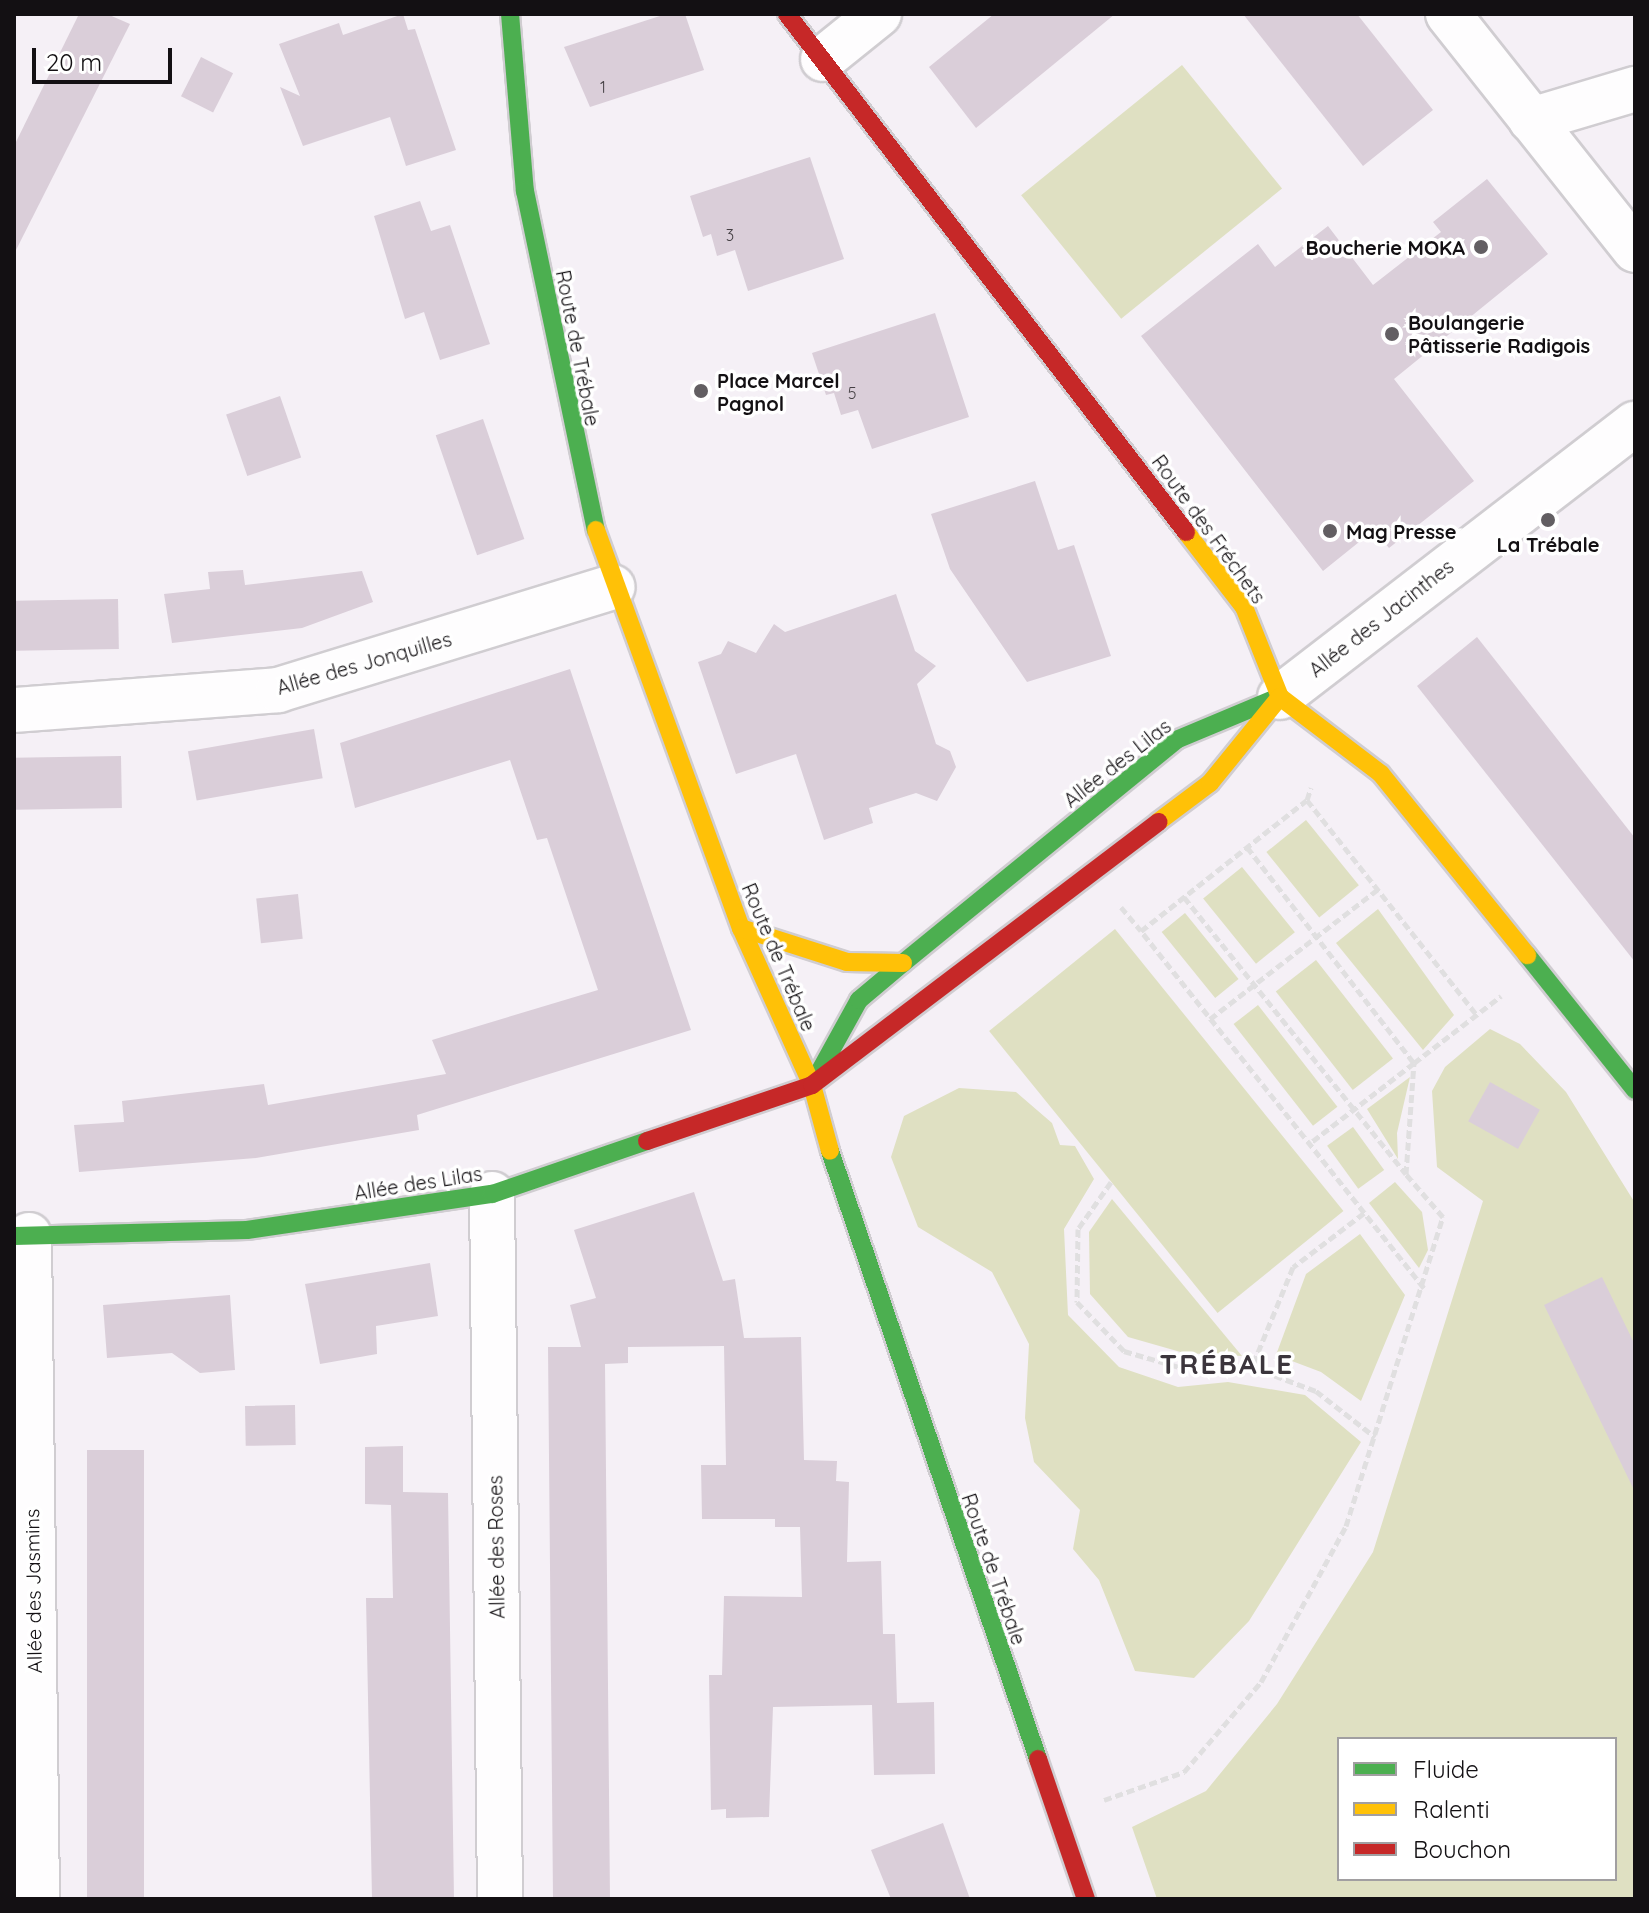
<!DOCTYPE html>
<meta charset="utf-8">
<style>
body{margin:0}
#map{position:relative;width:1649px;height:1913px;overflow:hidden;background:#f5f0f6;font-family:Quicksand,sans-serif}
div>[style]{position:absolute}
.green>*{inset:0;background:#dfe0c2;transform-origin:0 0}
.building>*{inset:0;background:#daced9;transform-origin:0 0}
.path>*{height:5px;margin-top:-2.5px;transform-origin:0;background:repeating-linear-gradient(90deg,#e0dfe0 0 8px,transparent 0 12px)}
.roads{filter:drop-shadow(2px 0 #d0cdd1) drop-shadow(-2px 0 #d0cdd1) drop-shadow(0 2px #d0cdd1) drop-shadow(0 -2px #d0cdd1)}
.street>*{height:44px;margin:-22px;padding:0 22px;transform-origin:22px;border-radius:22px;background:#fefdfe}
.fast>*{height:18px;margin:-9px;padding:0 9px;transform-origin:9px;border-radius:9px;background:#4caf50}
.slow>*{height:18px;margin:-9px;padding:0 9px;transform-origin:9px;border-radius:9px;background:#ffc107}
.jam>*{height:18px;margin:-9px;padding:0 9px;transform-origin:9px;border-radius:9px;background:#c62828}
.dots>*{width:22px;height:22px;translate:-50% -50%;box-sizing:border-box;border:4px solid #fff;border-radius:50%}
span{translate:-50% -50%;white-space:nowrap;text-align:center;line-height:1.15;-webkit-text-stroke:7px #fff;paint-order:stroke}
.number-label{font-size:16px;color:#454044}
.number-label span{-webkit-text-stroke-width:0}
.poi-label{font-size:20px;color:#131013;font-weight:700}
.right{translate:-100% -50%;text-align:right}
.left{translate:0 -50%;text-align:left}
.street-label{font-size:20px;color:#131013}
.district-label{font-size:28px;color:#3b353c;font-weight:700;letter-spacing:2px}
.frame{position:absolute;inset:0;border:16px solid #131013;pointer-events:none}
.legend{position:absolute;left:1337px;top:1737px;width:280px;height:144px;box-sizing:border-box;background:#fff;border:2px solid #a19fa1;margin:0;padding:10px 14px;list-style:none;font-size:24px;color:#131013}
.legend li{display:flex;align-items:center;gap:16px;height:40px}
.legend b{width:40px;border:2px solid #a19fa1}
.scale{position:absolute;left:32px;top:48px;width:140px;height:36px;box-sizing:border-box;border:4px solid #131013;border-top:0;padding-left:10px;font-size:24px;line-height:28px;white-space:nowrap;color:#131013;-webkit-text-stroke:6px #fff;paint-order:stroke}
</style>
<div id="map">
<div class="green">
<div style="left:1182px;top:65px;width:159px;height:207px;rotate:51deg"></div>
<div style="left:1306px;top:820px;width:84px;height:51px;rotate:51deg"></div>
<div style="left:1242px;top:867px;width:84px;height:50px;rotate:51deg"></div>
<div style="clip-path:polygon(1378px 909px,1454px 1015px,1423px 1050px,1336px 943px)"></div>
<div style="left:1185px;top:913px;width:85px;height:30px;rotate:51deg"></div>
<div style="left:1115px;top:929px;width:363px;height:162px;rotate:51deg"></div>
<div style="left:1316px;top:960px;width:125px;height:51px;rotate:52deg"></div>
<div style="left:1258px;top:1005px;width:129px;height:31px;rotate:52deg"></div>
<div style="clip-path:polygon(evenodd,1490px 1029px,1520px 1044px,1566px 1092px,1635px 1203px,1635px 1899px,1157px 1899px,1132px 1827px,1206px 1791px,1277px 1704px,1373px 1552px,1483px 1201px,1437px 1167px,1432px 1091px,1445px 1067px,1490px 1029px,1339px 1739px,1615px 1739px,1615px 1879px,1339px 1879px,1339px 1739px)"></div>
<div style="clip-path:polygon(1410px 1077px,1397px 1133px,1398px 1159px,1367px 1109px)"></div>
<div style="clip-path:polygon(959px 1088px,1016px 1092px,1052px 1123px,1060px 1145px,1075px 1146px,1094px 1179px,1064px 1229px,1068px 1315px,1119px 1367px,1178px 1387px,1228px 1382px,1305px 1395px,1361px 1442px,1249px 1621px,1194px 1678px,1135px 1671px,1099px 1580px,1073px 1549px,1080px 1510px,1034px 1462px,1025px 1418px,1029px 1344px,992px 1272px,918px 1227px,891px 1157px,904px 1116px)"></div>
<div style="left:1353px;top:1127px;width:53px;height:32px;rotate:54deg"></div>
<div style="clip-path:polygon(1395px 1182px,1422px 1212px,1428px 1250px,1419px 1268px,1369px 1203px)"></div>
<div style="clip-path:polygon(1112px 1199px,1242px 1356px,1184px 1353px,1128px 1337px,1090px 1294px,1089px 1232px)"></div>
<div style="clip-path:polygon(1360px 1234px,1405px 1295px,1361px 1401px,1321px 1372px,1276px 1355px,1306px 1274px)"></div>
</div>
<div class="building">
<div style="clip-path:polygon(79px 14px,107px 14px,130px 24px,14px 254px,14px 146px)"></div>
<div style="clip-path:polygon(403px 14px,408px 30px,415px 29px,456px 150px,406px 166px,390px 117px,303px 146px,280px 87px,300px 96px,279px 44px,339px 23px,343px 35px)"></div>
<div style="clip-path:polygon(666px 14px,685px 14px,704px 70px,590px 107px,564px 47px)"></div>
<div style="clip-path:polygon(994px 14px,1115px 14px,976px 128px,929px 67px)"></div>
<div style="clip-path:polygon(1243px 14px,1357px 14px,1433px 110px,1363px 166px)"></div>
<div style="left:201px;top:57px;width:36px;height:44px;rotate:27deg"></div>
<div style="clip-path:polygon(810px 157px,844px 259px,748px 291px,735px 250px,717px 256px,711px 234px,703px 237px,690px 196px)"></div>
<div style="clip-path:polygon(1487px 179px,1548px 254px,1394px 379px,1474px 481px,1389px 548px,1374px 530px,1323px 571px,1141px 336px,1258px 244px,1275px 267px,1328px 226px,1373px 285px,1441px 232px,1433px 222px)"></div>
<div style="clip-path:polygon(420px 201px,431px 231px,450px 225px,490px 344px,440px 360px,424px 312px,405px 319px,374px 216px)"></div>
<div style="clip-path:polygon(935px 313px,969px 417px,872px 449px,858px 410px,841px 415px,834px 393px,826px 395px,812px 353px)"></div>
<div style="left:280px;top:396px;width:65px;height:57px;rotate:71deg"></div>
<div style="left:483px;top:419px;width:127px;height:50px;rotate:71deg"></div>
<div style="clip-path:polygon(1035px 481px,1058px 550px,1074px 545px,1111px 656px,1027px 682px,950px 569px,931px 514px)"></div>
<div style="clip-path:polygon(243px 570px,245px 585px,362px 571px,373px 602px,302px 628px,172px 643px,164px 594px,210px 589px,208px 572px)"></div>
<div style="clip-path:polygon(896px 594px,915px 651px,936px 666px,917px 684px,936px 744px,950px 751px,956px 767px,937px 801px,916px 793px,869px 808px,873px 823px,824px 840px,796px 754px,736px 774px,698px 662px,721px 654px,728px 641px,756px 653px,774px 624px,785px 632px)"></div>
<div style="left:118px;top:599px;width:50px;height:103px;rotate:89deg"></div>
<div style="clip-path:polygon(1477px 637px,1635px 838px,1635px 962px,1417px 686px)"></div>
<div style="clip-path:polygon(570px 669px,691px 1030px,417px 1115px,419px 1130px,256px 1158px,79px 1172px,74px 1125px,124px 1122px,122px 1101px,264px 1084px,268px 1105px,446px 1074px,432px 1040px,598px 990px,547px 838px,537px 840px,510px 760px,355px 808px,340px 743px)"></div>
<div style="left:314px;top:729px;width:50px;height:128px;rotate:80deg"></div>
<div style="left:121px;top:756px;width:52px;height:107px;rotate:89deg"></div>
<div style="left:298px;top:894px;width:45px;height:42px;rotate:84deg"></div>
<div style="left:1490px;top:1082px;width:57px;height:45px;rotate:29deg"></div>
<div style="clip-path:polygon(694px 1192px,723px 1281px,735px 1279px,744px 1338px,801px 1337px,804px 1460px,837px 1461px,836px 1481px,849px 1482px,847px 1562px,881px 1561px,883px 1634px,895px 1634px,897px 1703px,934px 1702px,935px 1774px,874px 1775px,872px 1705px,773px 1707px,769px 1817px,726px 1818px,726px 1809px,711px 1810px,709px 1675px,722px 1675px,724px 1596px,802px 1597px,800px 1527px,775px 1527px,775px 1519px,702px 1519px,701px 1465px,726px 1465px,724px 1346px,628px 1347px,628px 1363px,605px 1364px,610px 1899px,553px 1899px,548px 1347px,581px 1347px,570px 1305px,596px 1298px,574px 1230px)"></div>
<div style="clip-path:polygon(430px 1263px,438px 1316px,376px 1326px,377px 1354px,320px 1364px,305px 1284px)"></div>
<div style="clip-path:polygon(1602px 1277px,1635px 1345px,1635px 1492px,1544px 1305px)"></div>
<div style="clip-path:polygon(230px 1295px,235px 1370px,200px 1373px,172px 1353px,107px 1358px,103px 1305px)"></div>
<div style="left:295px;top:1405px;width:40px;height:50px;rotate:89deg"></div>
<div style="clip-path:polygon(403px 1446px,403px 1492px,448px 1493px,454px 1899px,372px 1899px,366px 1598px,393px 1598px,391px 1505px,365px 1504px,365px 1447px)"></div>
<div style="left:87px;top:1450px;width:57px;height:449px"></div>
<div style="clip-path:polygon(943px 1823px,970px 1899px,891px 1899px,871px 1850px)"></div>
</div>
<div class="path">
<div style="left:1307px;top:800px;width:13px;rotate:-72deg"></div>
<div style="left:1247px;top:847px;width:273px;rotate:52.3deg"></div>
<div style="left:1414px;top:1063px;width:133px;rotate:142.4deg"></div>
<div style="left:1184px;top:897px;width:355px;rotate:51.3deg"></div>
<div style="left:1121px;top:907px;width:31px;rotate:50deg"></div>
<div style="left:1210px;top:1019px;width:212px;rotate:-37.7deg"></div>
<div style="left:1111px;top:1182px;width:57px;rotate:125.1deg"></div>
<div style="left:1078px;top:1229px;width:73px;rotate:90.8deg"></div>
<div style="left:1077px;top:1302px;width:68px;rotate:46.2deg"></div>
<div style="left:1124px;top:1351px;width:57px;rotate:16.2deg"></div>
<div style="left:1179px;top:1367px;width:73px"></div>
<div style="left:1364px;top:1213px;width:89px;rotate:142.7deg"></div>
<div style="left:1293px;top:1267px;width:108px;rotate:112.3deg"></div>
<div style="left:1252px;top:1367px;width:68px;rotate:20.6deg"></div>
<div style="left:1316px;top:1391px;width:75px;rotate:37.9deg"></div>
<div style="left:1424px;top:1288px;width:456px;rotate:-128.4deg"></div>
<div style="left:1141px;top:931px;width:211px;rotate:-38.3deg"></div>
<div style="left:1307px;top:800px;width:274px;rotate:51.7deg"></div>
<div style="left:1104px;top:1800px;width:85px;rotate:-19.3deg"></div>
<div style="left:1184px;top:1772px;width:118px;rotate:-49.5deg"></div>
<div style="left:1261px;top:1682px;width:178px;rotate:-61.4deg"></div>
<div style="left:1346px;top:1526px;width:324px;rotate:-72.6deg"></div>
<div style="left:1443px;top:1217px;width:57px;rotate:-130.7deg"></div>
<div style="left:1406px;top:1174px;width:111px;rotate:-85.9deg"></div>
<div style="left:1414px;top:1063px;width:110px;rotate:-37.6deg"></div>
</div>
<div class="roads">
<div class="street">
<div style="left:1448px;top:14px;width:301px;rotate:51.6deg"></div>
<div style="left:823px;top:59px;width:72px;rotate:-38.8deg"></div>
<div style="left:1531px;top:120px;width:109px;rotate:-16.6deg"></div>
<div style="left:1280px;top:697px;width:448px;rotate:-37.6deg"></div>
<div style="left:14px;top:710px;width:265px;rotate:-4.3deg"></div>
<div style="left:278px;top:690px;width:350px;rotate:-17.1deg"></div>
<div style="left:492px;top:1194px;width:705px;rotate:89.35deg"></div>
<div style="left:29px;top:1235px;width:664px;rotate:89.31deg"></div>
</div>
<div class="fast">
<div style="left:510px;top:14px;width:178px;rotate:85.2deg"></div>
<div style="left:525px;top:191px;width:346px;rotate:78.2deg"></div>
<div style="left:1527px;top:955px;width:173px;rotate:51.3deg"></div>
<div style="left:817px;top:1076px;width:87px;rotate:-61.1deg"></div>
<div style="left:859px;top:1000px;width:57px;rotate:-40.1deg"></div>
<div style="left:903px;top:963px;width:353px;rotate:-39.2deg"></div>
<div style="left:1176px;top:740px;width:106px;rotate:-22.7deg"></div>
<div style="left:830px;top:1151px;width:643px;rotate:71.11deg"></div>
<div style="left:14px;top:1236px;width:233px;rotate:-1.5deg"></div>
<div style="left:247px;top:1230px;width:248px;rotate:-8.4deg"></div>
<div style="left:492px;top:1194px;width:164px;rotate:-18.9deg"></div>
</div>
<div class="slow">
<div style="left:596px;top:530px;width:424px;rotate:70deg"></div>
<div style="left:741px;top:928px;width:172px;rotate:65.7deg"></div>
<div style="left:812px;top:1085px;width:68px;rotate:74.7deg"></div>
<div style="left:1186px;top:532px;width:95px;rotate:52.3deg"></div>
<div style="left:1244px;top:607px;width:97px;rotate:68.2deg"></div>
<div style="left:1280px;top:697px;width:127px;rotate:37.3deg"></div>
<div style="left:1381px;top:774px;width:233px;rotate:51.1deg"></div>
<div style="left:1158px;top:822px;width:65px;rotate:-36.9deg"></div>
<div style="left:1210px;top:783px;width:111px;rotate:-50.9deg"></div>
<div style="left:741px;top:928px;width:111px;rotate:17.8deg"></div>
<div style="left:847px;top:962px;width:56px;rotate:1deg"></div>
</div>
<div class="jam">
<div style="left:787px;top:14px;width:654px;rotate:52.39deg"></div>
<div style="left:647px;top:1141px;width:174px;rotate:-18.7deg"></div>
<div style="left:812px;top:1085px;width:435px;rotate:-37.2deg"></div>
<div style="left:1038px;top:1759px;width:148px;rotate:71.1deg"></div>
</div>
</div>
<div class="dots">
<div style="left:1481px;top:247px;background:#625e62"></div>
<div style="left:1392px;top:334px;background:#625e62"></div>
<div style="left:701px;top:391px;background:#625e62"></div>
<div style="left:1548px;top:520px;background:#625e62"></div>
<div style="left:1330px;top:531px;background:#625e62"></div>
</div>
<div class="number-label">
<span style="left:603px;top:87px">1</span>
<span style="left:730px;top:235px">3</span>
<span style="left:852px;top:393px">5</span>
</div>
<div class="poi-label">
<span class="right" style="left:1465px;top:247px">Boucherie MOKA</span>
<span class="left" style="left:1408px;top:334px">Boulangerie<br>Pâtisserie Radigois</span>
<span class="left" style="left:717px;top:392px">Place Marcel<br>Pagnol</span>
<span class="left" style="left:1346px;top:531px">Mag Presse</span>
<span style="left:1548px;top:544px">La Trébale</span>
</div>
<div class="street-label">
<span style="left:578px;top:348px;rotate:79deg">Route de Trébale</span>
<span style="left:1209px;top:529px;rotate:54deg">Route des Fréchets</span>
<span style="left:1381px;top:618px;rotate:-38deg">Allée des Jacinthes</span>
<span style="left:364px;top:663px;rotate:-16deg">Allée des Jonquilles</span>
<span style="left:1117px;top:763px;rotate:-38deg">Allée des Lilas</span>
<span style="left:779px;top:957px;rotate:67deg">Route de Trébale</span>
<span style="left:418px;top:1183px;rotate:-9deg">Allée des Lilas</span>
<span style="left:496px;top:1547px;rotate:-91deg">Allée des Roses</span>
<span style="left:994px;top:1569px;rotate:71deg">Route de Trébale</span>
<span style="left:33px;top:1591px;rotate:-91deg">Allée des Jasmins</span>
</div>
<div class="district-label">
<span style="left:1227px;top:1364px">TRÉBALE</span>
</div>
<div class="frame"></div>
<ul class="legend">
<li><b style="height:10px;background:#4caf50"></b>Fluide</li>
<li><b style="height:10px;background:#ffc107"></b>Ralenti</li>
<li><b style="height:10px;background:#c62828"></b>Bouchon</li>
</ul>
<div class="scale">20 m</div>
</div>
